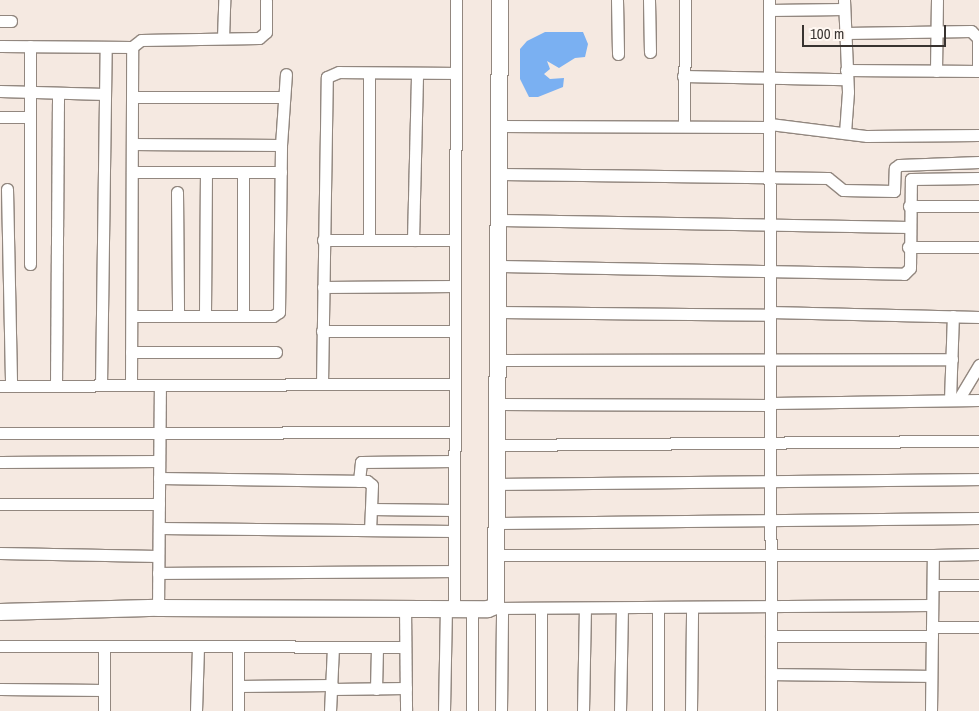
<!DOCTYPE html>
<style>
body{margin:0}
#map{position:relative;width:979px;height:711px;overflow:hidden;background:#f5e9e1;font-family:"Archivo Narrow",sans-serif}
div>[style]{position:absolute}
.water>*{inset:0;background:#7ab0f2}
.roads{filter:drop-shadow(1px 0 #92877f) drop-shadow(-1px 0 #92877f) drop-shadow(0 1px #92877f) drop-shadow(0 -1px #92877f)}
.street>*{height:11px;margin:-5.5px;padding:0 5.5px;transform-origin:5.5px;border-radius:5.5px;background:#fff}
.secondary>*{height:16px;margin:-8px;padding:0 8px;transform-origin:8px;border-radius:8px;background:#fff}
span{translate:-50% -50%;white-space:nowrap;text-align:center;line-height:1.15;-webkit-text-stroke:4.5px #fff8f2;paint-order:stroke}
.scale{position:absolute;left:802px;top:25px;width:144px;height:22px;box-sizing:border-box;border:2px solid #383330;border-top:0;padding-left:6px;font-size:15px;line-height:18px;white-space:nowrap;color:#383330;-webkit-text-stroke:4px #fff8f2;paint-order:stroke}
</style>
<div id="map">
<div class="water">
<div style="clip-path:polygon(545px 32px,583px 32px,588px 44px,585px 57px,575px 58px,559px 68px,547px 61px,550px 69px,544px 74px,550px 79px,564px 78px,563px 87px,538px 97px,529px 97px,520px 79px,520px 49px,527px 41px)"></div>
</div>
<div class="roads">
<div class="street">
<div style="left:617px;top:0;width:54px;rotate:88.9deg"></div>
<div style="left:649px;top:0;width:52px;rotate:88.9deg"></div>
<div style="left:769px;top:0;width:711px;rotate:89.84deg"></div>
<div style="left:844px;top:0;width:92px;rotate:87.5deg"></div>
<div style="left:848px;top:92px;width:41px;rotate:94.2deg"></div>
<div style="left:769px;top:10px;width:75px;rotate:-0.8deg"></div>
<div style="left:0;top:21px;width:11px"></div>
<div style="left:845px;top:33px;width:126px;rotate:-0.9deg"></div>
<div style="left:971px;top:31px;width:10px;rotate:45deg"></div>
<div style="left:978px;top:38px;width:33px;rotate:90deg"></div>
<div style="left:223px;top:38px;width:38px;rotate:-88deg"></div>
<div style="left:0;top:46px;width:132px;rotate:0.4deg"></div>
<div style="left:30px;top:46px;width:218px;rotate:90deg"></div>
<div style="left:846px;top:70px;width:133px;rotate:0.4deg"></div>
<div style="left:936px;top:71px;width:71px;rotate:-89.2deg"></div>
<div style="left:369px;top:73px;width:167px;rotate:90deg"></div>
<div style="left:683px;top:76px;width:163px;rotate:1.1deg"></div>
<div style="left:0;top:91px;width:105px;rotate:1.6deg"></div>
<div style="left:133px;top:97px;width:150px"></div>
<div style="left:0;top:117px;width:30px"></div>
<div style="left:770px;top:124px;width:98px;rotate:7.1deg"></div>
<div style="left:867px;top:136px;width:112px;rotate:-0.5deg"></div>
<div style="left:500px;top:126px;width:270px;rotate:0.2deg"></div>
<div style="left:684px;top:126px;width:126px;rotate:-89.5deg"></div>
<div style="left:132px;top:144px;width:149px;rotate:0.4deg"></div>
<div style="left:132px;top:172px;width:149px"></div>
<div style="left:243px;top:172px;width:143px;rotate:90deg"></div>
<div style="left:501px;top:174px;width:327px;rotate:0.7deg"></div>
<div style="left:828px;top:178px;width:19px;rotate:39deg"></div>
<div style="left:843px;top:190px;width:51px;rotate:1.1deg"></div>
<div style="left:894px;top:191px;width:23px;rotate:-88deg"></div>
<div style="left:895px;top:168px;width:5px;rotate:-37deg"></div>
<div style="left:899px;top:165px;width:80px;rotate:-2.1deg"></div>
<div style="left:7px;top:189px;width:196px;rotate:88.8deg"></div>
<div style="left:177px;top:192px;width:122px;rotate:89.5deg"></div>
<div style="left:909px;top:206px;width:70px"></div>
<div style="left:501px;top:220px;width:408px;rotate:1deg"></div>
<div style="left:323px;top:240px;width:132px"></div>
<div style="left:413px;top:240px;width:167px;rotate:-88.6deg"></div>
<div style="left:908px;top:247px;width:71px"></div>
<div style="left:501px;top:266px;width:403px;rotate:1.1deg"></div>
<div style="left:904px;top:274px;width:8px;rotate:-45deg"></div>
<div style="left:910px;top:268px;width:89px;rotate:-89.4deg"></div>
<div style="left:911px;top:179px;width:68px;rotate:-0.8deg"></div>
<div style="left:323px;top:287px;width:132px;rotate:-0.4deg"></div>
<div style="left:500px;top:312px;width:270px;rotate:0.6deg"></div>
<div style="left:770px;top:312px;width:209px;rotate:1.4deg"></div>
<div style="left:205px;top:314px;width:142px;rotate:-89.6deg"></div>
<div style="left:132px;top:316px;width:141px"></div>
<div style="left:273px;top:316px;width:7px;rotate:-34deg"></div>
<div style="left:279px;top:312px;width:167px;rotate:-89.3deg"></div>
<div style="left:281px;top:145px;width:71px;rotate:-86deg"></div>
<div style="left:322px;top:331px;width:133px"></div>
<div style="left:131px;top:352px;width:145px"></div>
<div style="left:500px;top:360px;width:452px;rotate:-0.1deg"></div>
<div style="left:322px;top:384px;width:307px;rotate:-89.1deg"></div>
<div style="left:327px;top:77px;width:13px;rotate:-23deg"></div>
<div style="left:339px;top:72px;width:116px;rotate:0.5deg"></div>
<div style="left:56px;top:385px;width:292px;rotate:-89.6deg"></div>
<div style="left:101px;top:385px;width:338px;rotate:-89.2deg"></div>
<div style="left:131px;top:385px;width:338px;rotate:-89.8deg"></div>
<div style="left:132px;top:47px;width:11px;rotate:-38deg"></div>
<div style="left:141px;top:40px;width:118px;rotate:-1deg"></div>
<div style="left:259px;top:38px;width:9px;rotate:-41deg"></div>
<div style="left:266px;top:32px;width:32px;rotate:-90deg"></div>
<div style="left:0;top:386px;width:454px;rotate:-0.3deg"></div>
<div style="left:950px;top:400px;width:84px;rotate:-88deg"></div>
<div style="left:958px;top:400px;width:41px;rotate:-59deg"></div>
<div style="left:771px;top:403px;width:208px;rotate:-0.8deg"></div>
<div style="left:500px;top:404px;width:271px;rotate:0.2deg"></div>
<div style="left:0;top:433px;width:454px;rotate:-0.1deg"></div>
<div style="left:499px;top:445px;width:480px;rotate:-0.5deg"></div>
<div style="left:0;top:462px;width:159px;rotate:-0.4deg"></div>
<div style="left:159px;top:478px;width:208px;rotate:0.8deg"></div>
<div style="left:367px;top:481px;width:6px;rotate:39deg"></div>
<div style="left:372px;top:485px;width:45px;rotate:92.5deg"></div>
<div style="left:359px;top:481px;width:19px;rotate:-84deg"></div>
<div style="left:361px;top:462px;width:93px;rotate:-0.6deg"></div>
<div style="left:499px;top:484px;width:480px;rotate:-0.6deg"></div>
<div style="left:0;top:504px;width:159px"></div>
<div style="left:371px;top:509px;width:83px;rotate:0.7deg"></div>
<div style="left:499px;top:523px;width:480px;rotate:-0.6deg"></div>
<div style="left:159px;top:528px;width:295px;rotate:0.6deg"></div>
<div style="left:0;top:553px;width:158px;rotate:1.1deg"></div>
<div style="left:499px;top:555px;width:434px"></div>
<div style="left:158px;top:573px;width:296px;rotate:-0.4deg"></div>
<div style="left:933px;top:585px;width:46px"></div>
<div style="left:158px;top:608px;width:223px;rotate:-89.5deg"></div>
<div style="left:405px;top:608px;width:103px;rotate:89.4deg"></div>
<div style="left:454px;top:608px;width:608px;rotate:-89.81deg"></div>
<div style="left:494px;top:608px;width:438px;rotate:-0.4deg"></div>
<div style="left:541px;top:608px;width:103px;rotate:90deg"></div>
<div style="left:658px;top:608px;width:103px;rotate:90deg"></div>
<div style="left:472px;top:609px;width:102px;rotate:90deg"></div>
<div style="left:932px;top:627px;width:47px"></div>
<div style="left:771px;top:636px;width:161px"></div>
<div style="left:0;top:646px;width:405px;rotate:0.1deg"></div>
<div style="left:104px;top:647px;width:64px;rotate:90deg"></div>
<div style="left:771px;top:674px;width:160px;rotate:0.7deg"></div>
<div style="left:238px;top:686px;width:94px;rotate:-0.6deg"></div>
<div style="left:0;top:689px;width:104px;rotate:0.6deg"></div>
<div style="left:332px;top:689px;width:74px;rotate:-0.8deg"></div>
<div style="left:376px;top:689px;width:42px;rotate:-88.6deg"></div>
<div style="left:196px;top:711px;width:64px;rotate:-88.2deg"></div>
<div style="left:238px;top:711px;width:65px;rotate:-90deg"></div>
<div style="left:330px;top:711px;width:64px;rotate:-87.3deg"></div>
<div style="left:444px;top:711px;width:103px;rotate:-88.9deg"></div>
<div style="left:501px;top:711px;width:103px;rotate:-89.4deg"></div>
<div style="left:583px;top:711px;width:103px;rotate:-88.9deg"></div>
<div style="left:620px;top:711px;width:103px;rotate:-88.9deg"></div>
<div style="left:691px;top:711px;width:103px;rotate:-89.4deg"></div>
<div style="left:931px;top:711px;width:156px;rotate:-89.3deg"></div>
<div style="left:933px;top:555px;width:46px;rotate:-1.2deg"></div>
</div>
<div class="secondary">
<div style="left:0;top:612px;width:158px;rotate:-1.5deg"></div>
<div style="left:158px;top:608px;width:330px;rotate:0.2deg"></div>
<div style="left:488px;top:609px;width:9px;rotate:-21deg"></div>
<div style="left:496px;top:606px;width:606px;rotate:-89.62deg"></div>
</div>
</div>
<div class="scale">100 m</div>
</div>
